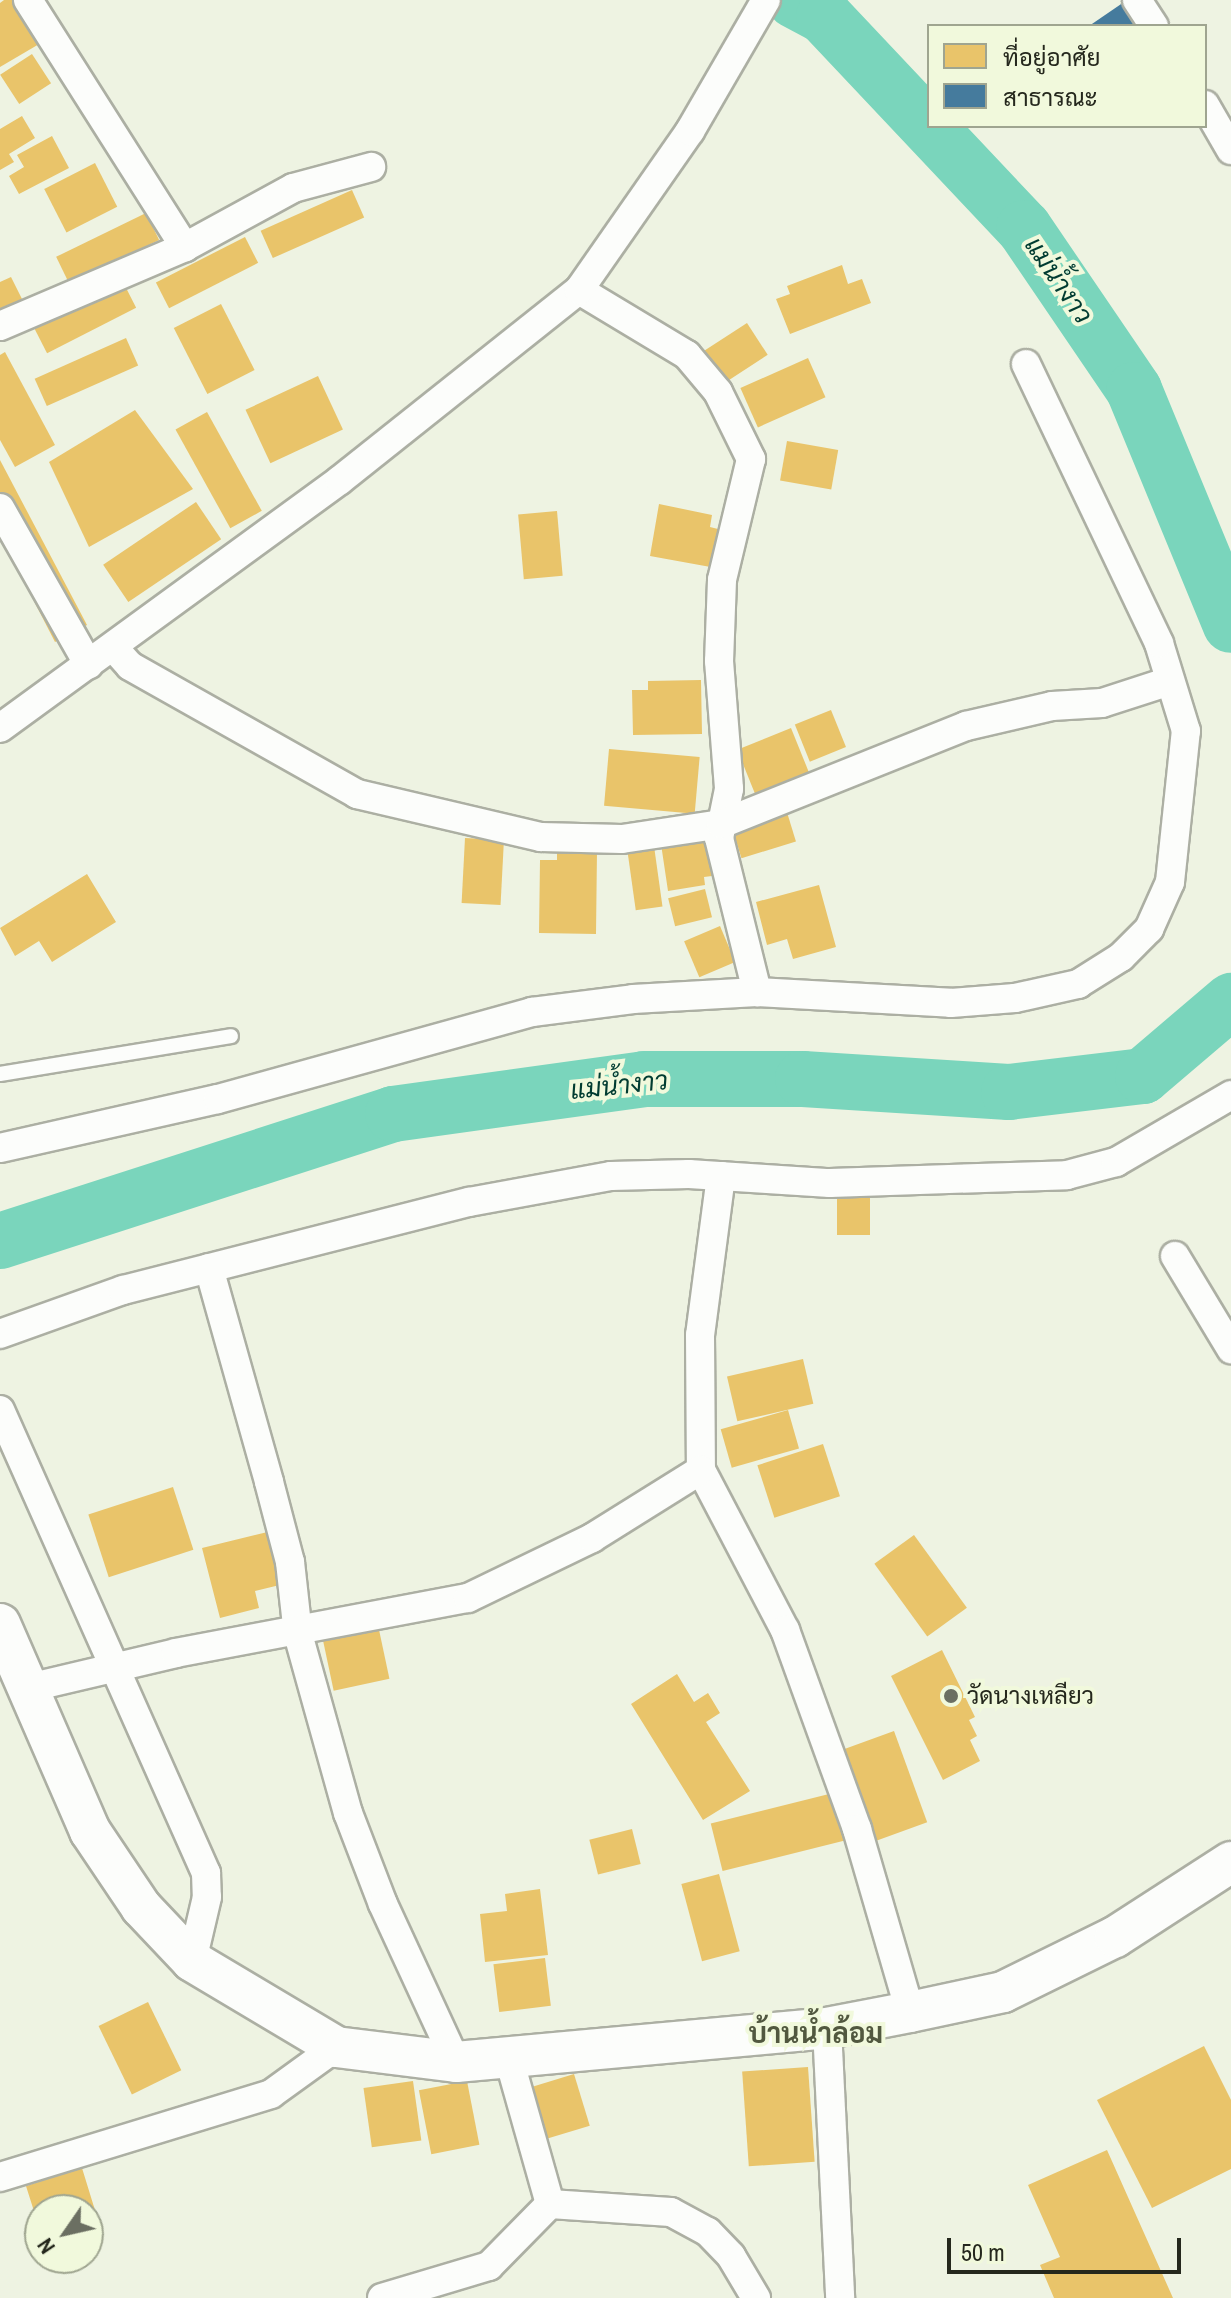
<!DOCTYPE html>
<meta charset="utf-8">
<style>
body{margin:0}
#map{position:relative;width:1231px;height:2298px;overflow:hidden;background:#eef3e2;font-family:"Archivo Narrow",Sarabun,sans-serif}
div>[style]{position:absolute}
.homes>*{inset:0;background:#e9c46a;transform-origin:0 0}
.public>*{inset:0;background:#457b9d}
.river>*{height:56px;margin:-28px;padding:0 28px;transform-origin:28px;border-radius:28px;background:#7ad5bc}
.roads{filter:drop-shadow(2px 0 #acafa3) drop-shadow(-2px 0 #acafa3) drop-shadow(0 2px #acafa3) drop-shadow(0 -2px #acafa3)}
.service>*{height:14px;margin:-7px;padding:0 7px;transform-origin:7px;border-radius:7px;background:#fcfdfb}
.minor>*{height:28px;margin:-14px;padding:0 14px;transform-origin:14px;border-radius:14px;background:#fcfdfb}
.secondary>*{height:40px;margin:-20px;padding:0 20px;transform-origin:20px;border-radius:20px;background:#fcfdfb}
.dots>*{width:22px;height:22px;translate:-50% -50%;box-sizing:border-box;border:4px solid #f1f9dc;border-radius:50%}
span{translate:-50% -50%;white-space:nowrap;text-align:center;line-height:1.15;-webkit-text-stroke:8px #f1f9dc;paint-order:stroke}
.poi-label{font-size:24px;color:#25281d}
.left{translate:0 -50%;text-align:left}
.water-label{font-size:26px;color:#013c31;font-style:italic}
.quarter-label{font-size:28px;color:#51583f;font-weight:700}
.legend{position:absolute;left:927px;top:24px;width:280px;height:104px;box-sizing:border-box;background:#f1f9dc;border:2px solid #9fa590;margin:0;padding:10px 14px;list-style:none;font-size:24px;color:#25281d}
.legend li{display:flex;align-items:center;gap:16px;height:40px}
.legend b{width:40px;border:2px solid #9fa590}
.north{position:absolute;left:24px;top:2194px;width:80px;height:80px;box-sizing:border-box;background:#f1f9dc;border:2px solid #9fa590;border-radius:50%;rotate:236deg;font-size:22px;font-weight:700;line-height:32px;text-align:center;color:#25281d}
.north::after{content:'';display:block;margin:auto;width:28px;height:36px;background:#6b6f62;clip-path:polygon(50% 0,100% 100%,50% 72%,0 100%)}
.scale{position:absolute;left:947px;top:2238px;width:234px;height:36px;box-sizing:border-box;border:4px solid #25281d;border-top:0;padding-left:10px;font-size:24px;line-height:28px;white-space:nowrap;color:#25281d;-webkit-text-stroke:6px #f1f9dc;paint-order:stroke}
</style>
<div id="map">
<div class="homes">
<div style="clip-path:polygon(4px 0,22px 0,46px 40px,0 67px,0 3px)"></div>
<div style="left:32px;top:54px;width:35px;height:38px;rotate:57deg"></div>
<div style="clip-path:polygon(22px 116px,35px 138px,9px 154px,14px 162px,0 170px,0 129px)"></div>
<div style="clip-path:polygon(52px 136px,69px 168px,19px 194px,9px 176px,24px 167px,17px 155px)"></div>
<div style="left:95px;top:163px;width:49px;height:57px;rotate:63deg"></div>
<div style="left:352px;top:190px;width:30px;height:100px;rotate:66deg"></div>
<div style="left:146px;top:213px;width:30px;height:100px;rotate:64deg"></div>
<div style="left:245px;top:237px;width:29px;height:100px;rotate:63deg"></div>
<div style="clip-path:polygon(842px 265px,848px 284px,862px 279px,871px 303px,790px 334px,776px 299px,790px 294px,787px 286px)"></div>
<div style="clip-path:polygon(11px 277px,24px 303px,0 315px,0 282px)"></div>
<div style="left:123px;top:282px;width:29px;height:100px;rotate:63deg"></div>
<div style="left:221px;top:304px;width:74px;height:53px;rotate:63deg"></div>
<div style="left:747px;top:323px;width:38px;height:57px;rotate:57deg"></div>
<div style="left:126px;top:338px;width:30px;height:100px;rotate:66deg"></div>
<div style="clip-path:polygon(5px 352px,55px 445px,15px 467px,0 440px,0 355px)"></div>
<div style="left:808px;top:358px;width:43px;height:74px;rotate:66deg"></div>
<div style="left:318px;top:376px;width:59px;height:80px;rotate:65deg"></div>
<div style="clip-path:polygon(135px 410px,193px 489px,89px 547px,49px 462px)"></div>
<div style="left:207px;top:412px;width:113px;height:36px;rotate:61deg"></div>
<div style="left:787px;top:441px;width:52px;height:40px;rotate:10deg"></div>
<div style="clip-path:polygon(0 460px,87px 625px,55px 642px,0 535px)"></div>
<div style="left:196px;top:502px;width:45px;height:112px;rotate:56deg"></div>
<div style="clip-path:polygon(659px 504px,712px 515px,710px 527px,722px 530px,716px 568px,650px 556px)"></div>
<div style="left:557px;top:511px;width:65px;height:39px;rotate:85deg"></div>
<div style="clip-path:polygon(701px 680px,702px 734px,633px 735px,632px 690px,648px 690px,648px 681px)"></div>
<div style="left:831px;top:710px;width:40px;height:39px;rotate:68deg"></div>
<div style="left:791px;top:728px;width:48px;height:58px;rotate:68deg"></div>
<div style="left:609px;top:749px;width:91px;height:57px;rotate:5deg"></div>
<div style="left:786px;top:809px;width:34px;height:57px;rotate:73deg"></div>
<div style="left:465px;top:838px;width:39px;height:65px;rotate:3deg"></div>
<div style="clip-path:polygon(706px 838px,712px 876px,704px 877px,705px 885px,668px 891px,661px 844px)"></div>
<div style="left:654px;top:846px;width:61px;height:27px;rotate:82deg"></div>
<div style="clip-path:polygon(557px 850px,597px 851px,596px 934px,539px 933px,540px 860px,557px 860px)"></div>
<div style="clip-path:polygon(87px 874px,116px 922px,52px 962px,39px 941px,15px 956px,0 928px)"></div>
<div style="clip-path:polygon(819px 885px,836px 947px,793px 959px,787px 939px,767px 945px,756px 902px)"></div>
<div style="left:705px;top:889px;width:29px;height:38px;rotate:76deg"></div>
<div style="left:720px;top:926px;width:39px;height:39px;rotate:67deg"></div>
<div style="left:837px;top:1197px;width:33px;height:38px"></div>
<div style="left:803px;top:1359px;width:46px;height:78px;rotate:77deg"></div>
<div style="left:788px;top:1410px;width:40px;height:70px;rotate:74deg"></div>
<div style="left:823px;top:1444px;width:55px;height:69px;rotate:72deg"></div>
<div style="left:173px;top:1487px;width:66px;height:89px;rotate:72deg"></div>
<div style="clip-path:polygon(276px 1530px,288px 1583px,255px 1591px,259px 1608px,220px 1618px,202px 1548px)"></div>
<div style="left:914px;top:1535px;width:90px;height:49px;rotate:54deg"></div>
<div style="left:378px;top:1625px;width:55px;height:57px;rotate:78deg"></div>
<div style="clip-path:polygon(942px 1650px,975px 1717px,969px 1720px,977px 1736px,970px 1740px,980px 1761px,943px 1780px,891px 1676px)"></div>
<div style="clip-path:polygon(677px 1674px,694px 1702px,708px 1693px,720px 1713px,706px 1722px,750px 1791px,703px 1820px,631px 1704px)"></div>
<div style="left:894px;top:1731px;width:97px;height:60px;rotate:70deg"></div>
<div style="left:833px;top:1793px;width:49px;height:126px;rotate:76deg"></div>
<div style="left:632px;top:1829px;width:36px;height:44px;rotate:76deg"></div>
<div style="left:719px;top:1874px;width:80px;height:39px;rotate:75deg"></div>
<div style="clip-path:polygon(540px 1889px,548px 1955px,485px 1962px,480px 1914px,507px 1911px,505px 1894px)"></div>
<div style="left:545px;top:1958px;width:48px;height:52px;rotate:83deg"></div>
<div style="left:148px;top:2002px;width:76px;height:55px;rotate:64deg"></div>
<div style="clip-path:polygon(1204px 2046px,1231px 2100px,1231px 2169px,1152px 2208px,1097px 2100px)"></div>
<div style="left:808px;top:2067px;width:95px;height:66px;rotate:86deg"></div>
<div style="left:574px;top:2074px;width:54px;height:52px;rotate:73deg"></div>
<div style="left:413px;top:2081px;width:60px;height:50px;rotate:82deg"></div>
<div style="left:467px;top:2081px;width:65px;height:49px;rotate:79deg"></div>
<div style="clip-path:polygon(1107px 2150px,1173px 2298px,1054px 2298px,1040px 2265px,1060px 2257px,1028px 2185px)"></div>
<div style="clip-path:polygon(82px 2168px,98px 2220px,88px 2223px,88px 2210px,40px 2210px,39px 2227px,26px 2186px)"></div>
</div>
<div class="public">
<div style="clip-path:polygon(1127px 0,1144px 26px,1089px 26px)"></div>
</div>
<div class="river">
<div style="left:794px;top:0;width:34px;rotate:28deg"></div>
<div style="left:824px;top:16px;width:291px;rotate:46.7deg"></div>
<div style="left:1024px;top:228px;width:196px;rotate:55.8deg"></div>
<div style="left:1134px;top:390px;width:254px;rotate:67.6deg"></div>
<div style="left:0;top:1241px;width:413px;rotate:-17.9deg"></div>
<div style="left:393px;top:1114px;width:253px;rotate:-7.9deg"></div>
<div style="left:644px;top:1079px;width:159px"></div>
<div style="left:803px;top:1079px;width:206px;rotate:3.6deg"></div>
<div style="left:1009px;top:1092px;width:135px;rotate:-6.8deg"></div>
<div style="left:1143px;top:1076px;width:116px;rotate:-40.4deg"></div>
</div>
<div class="roads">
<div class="service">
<div style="left:0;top:1074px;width:234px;rotate:-9.3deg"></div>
</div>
<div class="minor">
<div style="left:28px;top:0;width:293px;rotate:57.6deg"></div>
<div style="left:1137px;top:0;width:31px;rotate:57deg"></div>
<div style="left:1205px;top:105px;width:52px;rotate:60deg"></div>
<div style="left:579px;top:290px;width:126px;rotate:31deg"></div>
<div style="left:687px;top:355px;width:48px;rotate:50deg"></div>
<div style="left:718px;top:392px;width:75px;rotate:63.8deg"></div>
<div style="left:751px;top:459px;width:124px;rotate:103.5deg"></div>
<div style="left:722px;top:580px;width:81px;rotate:92.1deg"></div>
<div style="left:719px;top:661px;width:128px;rotate:85.5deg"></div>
<div style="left:729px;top:789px;width:50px;rotate:101.5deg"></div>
<div style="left:719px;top:838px;width:159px;rotate:76.1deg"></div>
<div style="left:0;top:326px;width:201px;rotate:-23.1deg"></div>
<div style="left:185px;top:247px;width:123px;rotate:-28.6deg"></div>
<div style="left:293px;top:188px;width:81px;rotate:-15.1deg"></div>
<div style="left:0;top:508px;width:180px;rotate:60.5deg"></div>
<div style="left:113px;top:647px;width:25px;rotate:48deg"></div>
<div style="left:130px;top:666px;width:261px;rotate:29.4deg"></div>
<div style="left:357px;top:794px;width:189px;rotate:13.2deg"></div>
<div style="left:541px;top:837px;width:81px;rotate:1.4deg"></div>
<div style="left:622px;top:839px;width:100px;rotate:-8.6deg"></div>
<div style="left:721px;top:824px;width:264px;rotate:-21.8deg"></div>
<div style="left:966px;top:726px;width:88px;rotate:-13.1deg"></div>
<div style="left:1052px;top:706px;width:50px;rotate:-3.4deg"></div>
<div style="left:1102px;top:703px;width:71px;rotate:-17.9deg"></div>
<div style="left:0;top:728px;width:421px;rotate:-36.1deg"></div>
<div style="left:340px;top:480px;width:305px;rotate:-38.5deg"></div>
<div style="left:579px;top:290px;width:194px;rotate:-55.1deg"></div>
<div style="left:690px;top:131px;width:151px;rotate:-59.9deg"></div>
<div style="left:0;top:1148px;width:223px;rotate:-12.7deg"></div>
<div style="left:218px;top:1099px;width:326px;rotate:-15.5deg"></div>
<div style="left:532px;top:1012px;width:102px;rotate:-7.3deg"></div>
<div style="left:633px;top:999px;width:124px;rotate:-3.2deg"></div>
<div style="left:757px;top:992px;width:194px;rotate:3.2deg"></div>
<div style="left:951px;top:1003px;width:64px;rotate:-4.5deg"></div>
<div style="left:1015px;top:998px;width:65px;rotate:-12.5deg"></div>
<div style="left:1078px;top:984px;width:51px;rotate:-32.1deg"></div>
<div style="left:1121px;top:957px;width:40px;rotate:-45deg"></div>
<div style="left:1149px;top:929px;width:51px;rotate:-65.9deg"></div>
<div style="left:1170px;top:882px;width:152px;rotate:-84deg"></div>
<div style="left:1186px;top:731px;width:92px;rotate:-107.1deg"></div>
<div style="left:1159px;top:643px;width:309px;rotate:-115.5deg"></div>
<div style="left:721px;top:1176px;width:160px;rotate:97.5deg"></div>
<div style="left:700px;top:1335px;width:135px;rotate:89.6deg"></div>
<div style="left:701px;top:1470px;width:181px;rotate:62.3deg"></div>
<div style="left:785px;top:1630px;width:212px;rotate:70.1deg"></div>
<div style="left:857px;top:1829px;width:191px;rotate:73.8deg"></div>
<div style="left:1175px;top:1256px;width:109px;rotate:58.9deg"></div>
<div style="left:209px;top:1268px;width:222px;rotate:74.3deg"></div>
<div style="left:269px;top:1482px;width:83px;rotate:75.3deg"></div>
<div style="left:290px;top:1562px;width:72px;rotate:83.7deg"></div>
<div style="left:298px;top:1634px;width:186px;rotate:74.4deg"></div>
<div style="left:348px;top:1813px;width:97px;rotate:69deg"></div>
<div style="left:383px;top:1904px;width:174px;rotate:65.2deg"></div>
<div style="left:0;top:1334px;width:131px;rotate:-19.7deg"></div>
<div style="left:123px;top:1290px;width:357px;rotate:-14.3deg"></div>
<div style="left:469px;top:1202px;width:144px;rotate:-10.4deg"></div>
<div style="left:611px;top:1176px;width:78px;rotate:-1.5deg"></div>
<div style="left:689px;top:1174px;width:141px;rotate:3.7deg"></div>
<div style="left:830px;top:1183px;width:237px;rotate:-1.9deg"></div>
<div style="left:1067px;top:1175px;width:51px;rotate:-14.9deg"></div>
<div style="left:1116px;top:1162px;width:133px;rotate:-30.2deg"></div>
<div style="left:0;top:1410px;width:507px;rotate:66.01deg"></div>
<div style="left:206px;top:1873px;width:24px;rotate:88deg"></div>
<div style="left:207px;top:1897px;width:66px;rotate:103.2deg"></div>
<div style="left:28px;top:1688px;width:152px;rotate:-13.3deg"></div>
<div style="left:176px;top:1653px;width:297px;rotate:-10.7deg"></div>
<div style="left:468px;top:1598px;width:138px;rotate:-25.8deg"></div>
<div style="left:592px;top:1538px;width:128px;rotate:-32deg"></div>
<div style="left:827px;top:2028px;width:270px;rotate:87.2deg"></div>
<div style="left:509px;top:2059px;width:151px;rotate:74.2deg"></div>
<div style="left:0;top:2177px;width:283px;rotate:-17deg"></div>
<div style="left:271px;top:2094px;width:80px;rotate:-35.9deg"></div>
<div style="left:382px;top:2298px;width:112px;rotate:-16.7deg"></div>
<div style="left:489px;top:2266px;width:87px;rotate:-45.5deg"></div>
<div style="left:550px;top:2204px;width:121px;rotate:3.8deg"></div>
<div style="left:671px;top:2212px;width:42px;rotate:28.4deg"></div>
<div style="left:708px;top:2232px;width:33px;rotate:46deg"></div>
<div style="left:731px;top:2256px;width:49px;rotate:59.2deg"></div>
</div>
<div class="secondary">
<div style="left:0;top:1624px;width:226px;rotate:66.5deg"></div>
<div style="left:90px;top:1831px;width:92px;rotate:56.1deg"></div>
<div style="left:141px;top:1907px;width:74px;rotate:46.6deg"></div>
<div style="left:192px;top:1961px;width:168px;rotate:30.8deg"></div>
<div style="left:336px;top:2047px;width:121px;rotate:7.1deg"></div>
<div style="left:456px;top:2062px;width:373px;rotate:-5.2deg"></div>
<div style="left:827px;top:2028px;width:85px;rotate:-10.9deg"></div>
<div style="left:910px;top:2012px;width:95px;rotate:-12.1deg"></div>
<div style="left:1003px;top:1992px;width:125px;rotate:-26.2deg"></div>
<div style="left:1115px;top:1937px;width:138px;rotate:-32.9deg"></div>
</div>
</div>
<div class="dots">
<div style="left:951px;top:1696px;background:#6b6f62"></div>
</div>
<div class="poi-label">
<span class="left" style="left:967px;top:1696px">วัดนางเหลียว</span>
</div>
<div class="water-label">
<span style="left:1059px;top:280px;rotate:56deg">แม่น้ำงาว</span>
<span style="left:619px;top:1085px;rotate:-6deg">แม่น้ำงาว</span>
</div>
<div class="quarter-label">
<span style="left:816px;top:2033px">บ้านน้ำล้อม</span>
</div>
<ul class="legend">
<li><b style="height:22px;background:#e9c46a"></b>ที่อยู่อาศัย</li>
<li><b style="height:22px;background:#457b9d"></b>สาธารณะ</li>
</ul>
<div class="north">N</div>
<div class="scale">50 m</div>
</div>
